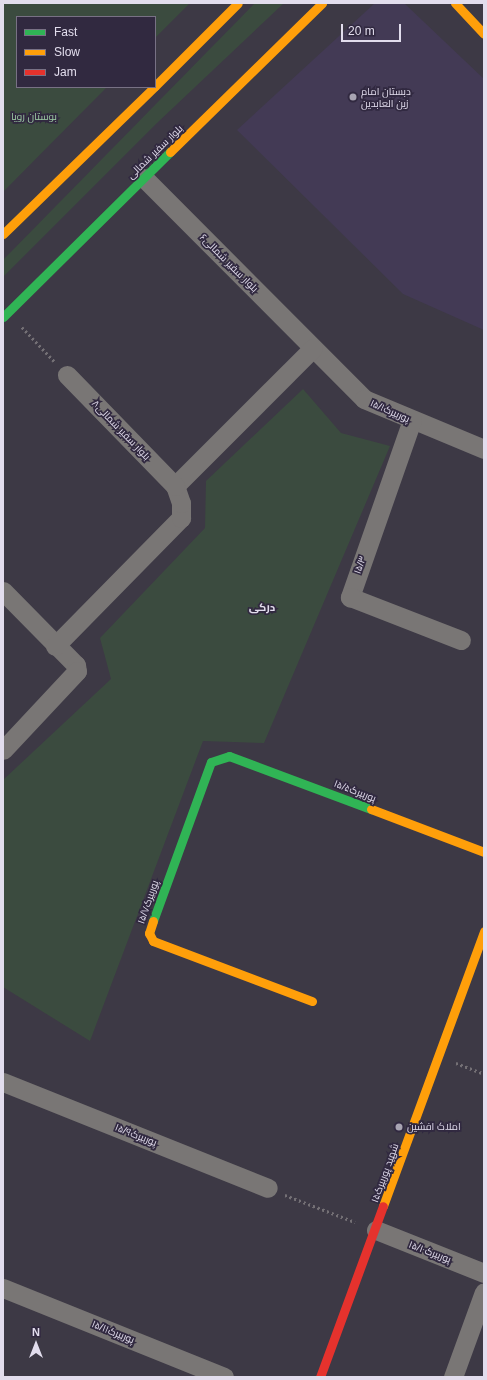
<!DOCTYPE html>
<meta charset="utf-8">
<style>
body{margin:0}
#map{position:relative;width:487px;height:1380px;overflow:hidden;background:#3d3945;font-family:Helvetica,Cairo,sans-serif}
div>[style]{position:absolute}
.built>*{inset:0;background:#433a55}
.green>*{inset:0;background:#3b4b3f}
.path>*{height:2.5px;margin-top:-1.25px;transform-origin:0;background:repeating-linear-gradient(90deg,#747075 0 2px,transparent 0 5px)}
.street>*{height:19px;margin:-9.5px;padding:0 9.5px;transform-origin:9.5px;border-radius:9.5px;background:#797675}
.fast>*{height:9px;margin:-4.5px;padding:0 4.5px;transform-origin:4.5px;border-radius:4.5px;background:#30b455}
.slow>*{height:9px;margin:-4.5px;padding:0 4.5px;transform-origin:4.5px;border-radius:4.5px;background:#ff9f0a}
.jam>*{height:9px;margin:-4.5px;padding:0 4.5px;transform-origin:4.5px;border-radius:4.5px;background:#e5322d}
.dots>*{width:11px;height:11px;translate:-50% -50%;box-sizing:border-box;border:2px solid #312940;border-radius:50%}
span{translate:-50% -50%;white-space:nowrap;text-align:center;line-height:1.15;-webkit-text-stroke:3.5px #312940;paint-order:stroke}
.poi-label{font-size:10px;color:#e2dded}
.left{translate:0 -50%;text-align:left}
.park-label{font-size:10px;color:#a0cfa7}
.street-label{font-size:10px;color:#e2dded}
.neighbourhood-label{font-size:11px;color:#e2dded;font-weight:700}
.frame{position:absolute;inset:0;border:4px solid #e2dded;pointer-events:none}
.legend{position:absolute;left:16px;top:16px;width:140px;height:72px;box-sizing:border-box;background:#312940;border:1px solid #787185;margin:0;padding:5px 7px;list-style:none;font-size:12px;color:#e2dded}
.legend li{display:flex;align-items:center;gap:8px;height:20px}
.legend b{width:20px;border:1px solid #787185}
.north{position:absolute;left:16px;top:1324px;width:40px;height:40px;-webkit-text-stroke:3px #312940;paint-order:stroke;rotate:0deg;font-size:11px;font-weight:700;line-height:16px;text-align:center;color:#e2dded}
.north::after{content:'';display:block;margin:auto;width:14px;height:18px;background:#e2dded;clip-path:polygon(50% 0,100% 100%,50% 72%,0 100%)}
.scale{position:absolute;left:341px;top:24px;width:60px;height:18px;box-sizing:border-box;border:2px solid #e2dded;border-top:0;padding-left:5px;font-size:12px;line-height:14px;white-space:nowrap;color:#e2dded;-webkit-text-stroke:3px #312940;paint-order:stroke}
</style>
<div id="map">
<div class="built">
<div style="clip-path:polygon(375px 3px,404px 3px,484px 79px,484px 330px,403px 294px,237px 130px)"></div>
</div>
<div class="green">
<div style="clip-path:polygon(3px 3px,190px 3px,155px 38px,155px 17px,17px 17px,17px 87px,107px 87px,3px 192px)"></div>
<div style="clip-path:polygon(255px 3px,284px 3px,157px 123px,3px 277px,3px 260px)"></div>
<div style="clip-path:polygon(303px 389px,341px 433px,390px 446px,264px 743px,203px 741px,90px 1041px,3px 987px,3px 780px,111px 679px,100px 638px,205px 528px,206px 481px)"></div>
</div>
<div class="path">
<div style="left:22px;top:327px;width:47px;rotate:46.7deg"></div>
<div style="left:456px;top:1063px;width:30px;rotate:21deg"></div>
<div style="left:285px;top:1195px;width:75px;rotate:21.1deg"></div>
</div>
<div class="street">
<div style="left:144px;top:178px;width:312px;rotate:45.1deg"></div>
<div style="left:364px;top:399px;width:130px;rotate:22.6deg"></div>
<div style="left:412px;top:420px;width:188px;rotate:109.3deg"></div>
<div style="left:350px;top:597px;width:119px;rotate:21.2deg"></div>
<div style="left:175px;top:486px;width:195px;rotate:-45deg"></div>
<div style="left:3px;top:591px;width:104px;rotate:45.4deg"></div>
<div style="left:76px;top:665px;width:6px;rotate:81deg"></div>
<div style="left:77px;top:671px;width:108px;rotate:133.1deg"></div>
<div style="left:55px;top:646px;width:180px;rotate:-45.5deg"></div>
<div style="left:181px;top:518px;width:15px;rotate:-90deg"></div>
<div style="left:181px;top:503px;width:18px;rotate:-109deg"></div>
<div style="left:175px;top:486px;width:155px;rotate:-134.2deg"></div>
<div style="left:3px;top:1082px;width:285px;rotate:21.8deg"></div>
<div style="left:376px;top:1230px;width:116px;rotate:21.7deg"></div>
<div style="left:3px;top:1288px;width:238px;rotate:21.9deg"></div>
<div style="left:453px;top:1377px;width:90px;rotate:-70deg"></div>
</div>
<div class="fast">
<div style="left:3px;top:317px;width:235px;rotate:-44.7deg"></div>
<div style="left:153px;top:921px;width:169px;rotate:-70deg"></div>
<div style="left:211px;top:762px;width:19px;rotate:-18deg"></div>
<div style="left:229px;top:756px;width:152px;rotate:20.5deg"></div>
</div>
<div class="slow">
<div style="left:455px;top:3px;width:42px;rotate:46.9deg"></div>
<div style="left:155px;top:86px;width:117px;rotate:-45deg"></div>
<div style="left:170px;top:152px;width:213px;rotate:-44.4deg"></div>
<div style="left:3px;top:234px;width:211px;rotate:-44.2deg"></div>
<div style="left:371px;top:809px;width:121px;rotate:20.8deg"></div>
<div style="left:153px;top:921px;width:13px;rotate:108deg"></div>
<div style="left:149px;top:933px;width:9px;rotate:63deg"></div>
<div style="left:153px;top:941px;width:170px;rotate:20.7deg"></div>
<div style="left:383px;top:1206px;width:293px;rotate:-69.8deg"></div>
</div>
<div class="jam">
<div style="left:320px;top:1377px;width:182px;rotate:-69.8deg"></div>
</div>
<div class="dots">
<div style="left:353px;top:97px;background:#a8a4b2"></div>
<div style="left:399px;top:1127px;background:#a8a4b2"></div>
</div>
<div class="poi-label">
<span class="left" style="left:361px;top:97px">دبستان امام<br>زین العابدین</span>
<span class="left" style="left:407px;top:1127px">املاک افشین</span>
</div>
<div class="park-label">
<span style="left:34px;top:117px">بوستان رویا</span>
</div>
<div class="street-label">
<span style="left:155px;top:152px;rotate:-44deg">بلوار سفیر شمالی</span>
<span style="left:229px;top:263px;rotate:45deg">بلوار سفیر شمالی۶</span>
<span style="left:390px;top:411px;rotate:24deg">پوربیرک۱۵/۱</span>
<span style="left:121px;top:430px;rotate:46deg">بلوار سفیر شمالی۸</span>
<span style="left:360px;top:565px;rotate:-70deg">۱۵/۳</span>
<span style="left:355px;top:791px;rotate:21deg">پوربیرک۱۵/۵</span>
<span style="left:148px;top:902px;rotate:-71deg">پوربیرک۱۵/۷</span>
<span style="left:136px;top:1135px;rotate:22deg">پوربیرک۱۵/۹</span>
<span style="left:385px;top:1173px;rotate:-70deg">شهید پوربیرک۱۵</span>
<span style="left:430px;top:1252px;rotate:21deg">پوربیرک۱۵/۱۰</span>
<span style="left:113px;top:1332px;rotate:22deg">پوربیرک۱۵/۱۱</span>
</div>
<div class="neighbourhood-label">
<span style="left:262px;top:607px">درکی</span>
</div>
<div class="frame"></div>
<ul class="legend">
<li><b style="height:5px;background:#30b455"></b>Fast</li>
<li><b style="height:5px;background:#ff9f0a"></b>Slow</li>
<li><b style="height:5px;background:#e5322d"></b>Jam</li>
</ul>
<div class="north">N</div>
<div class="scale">20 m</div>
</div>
